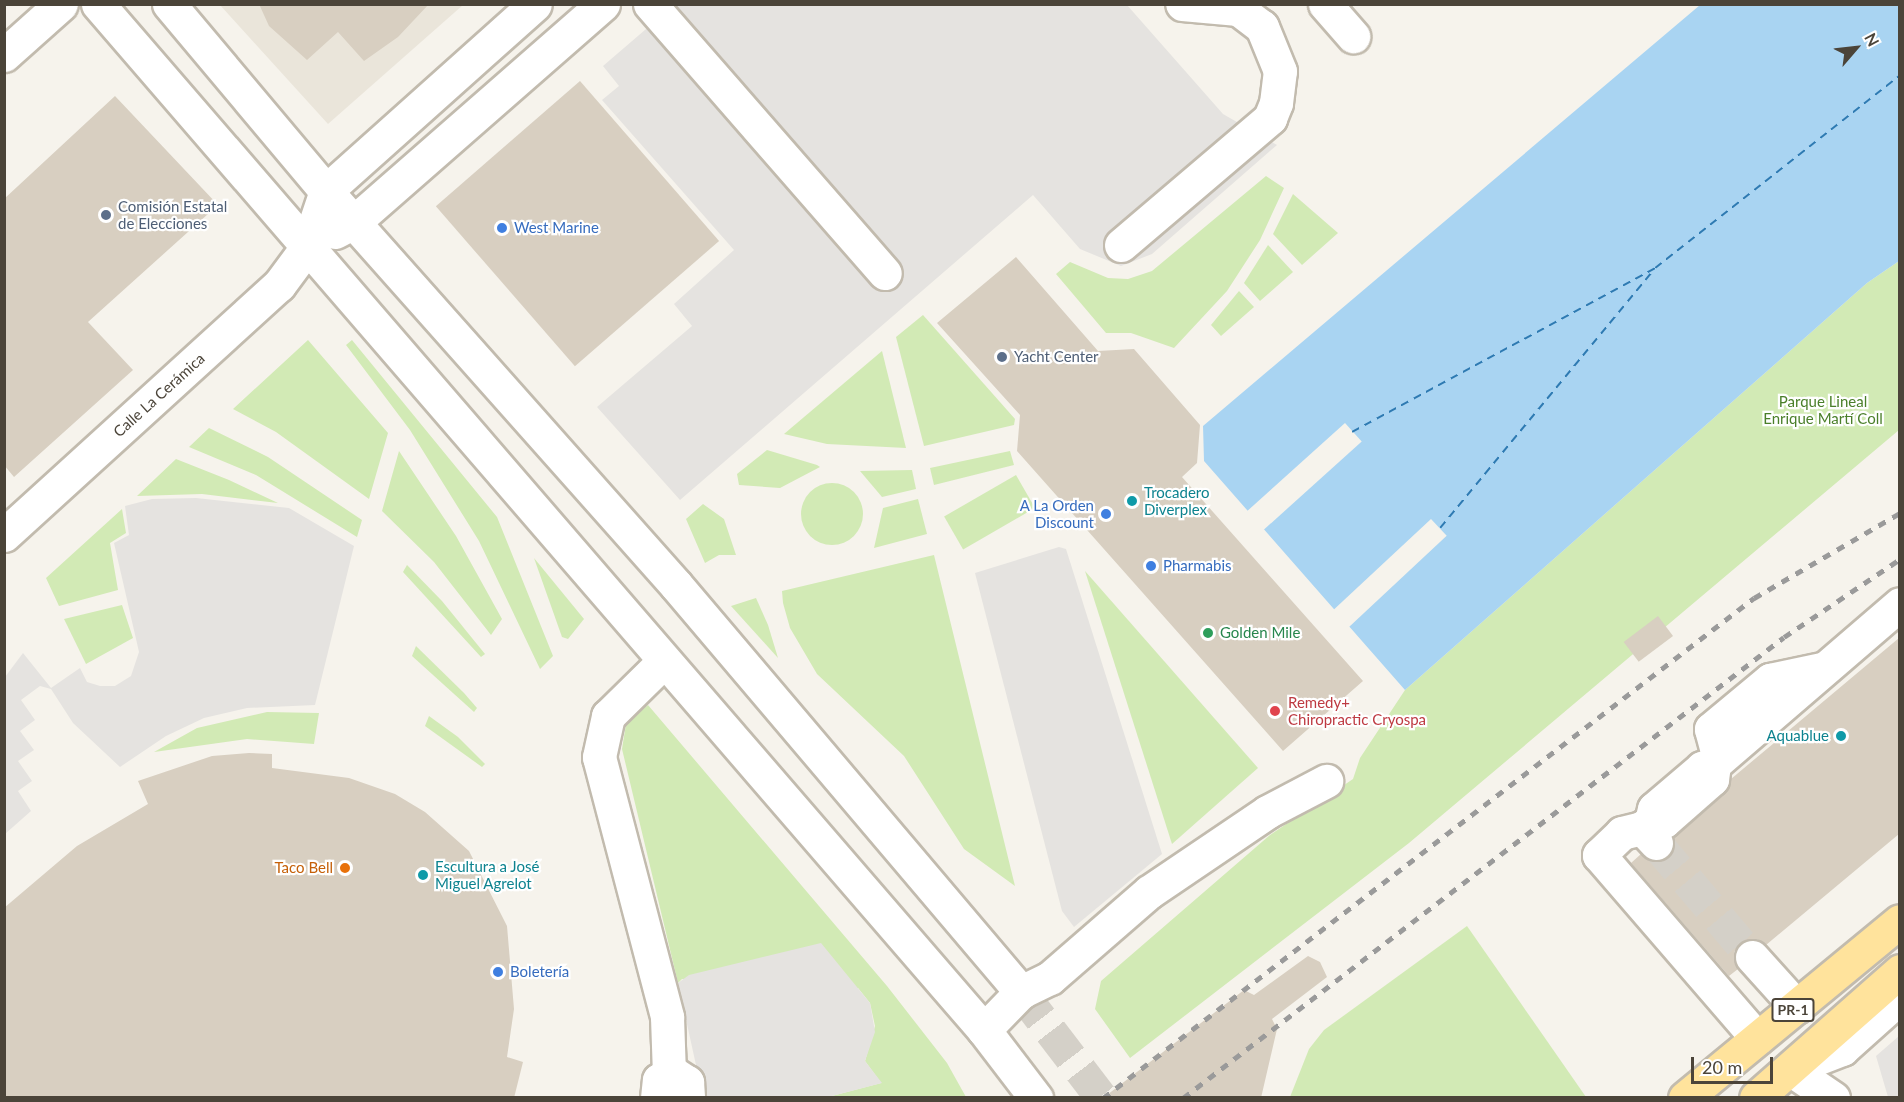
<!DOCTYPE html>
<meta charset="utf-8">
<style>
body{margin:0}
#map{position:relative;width:1904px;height:1102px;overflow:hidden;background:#f6f3ec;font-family:Lato,sans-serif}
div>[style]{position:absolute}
.residential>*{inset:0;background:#eae5da}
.green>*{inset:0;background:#d2eab5;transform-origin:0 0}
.round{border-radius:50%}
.parking>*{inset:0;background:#e5e3e0}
.water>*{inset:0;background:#a9d4f2}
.pier>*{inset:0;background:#f6f3ec;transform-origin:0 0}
.ferry>*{height:1.5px;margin-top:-0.75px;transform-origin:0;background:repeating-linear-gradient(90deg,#2e7ab2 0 8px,transparent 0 14px)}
.building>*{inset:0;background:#d8cfc1;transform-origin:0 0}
.minor-tunnel>*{height:33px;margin-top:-16.5px;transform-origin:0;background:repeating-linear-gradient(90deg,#d4d0c8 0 33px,transparent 0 49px)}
.roads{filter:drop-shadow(2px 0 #c2bbae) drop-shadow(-2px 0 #c2bbae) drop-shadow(0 2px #c2bbae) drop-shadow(0 -2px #c2bbae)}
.minor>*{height:33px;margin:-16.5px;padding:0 16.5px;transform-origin:16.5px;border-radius:16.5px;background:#fff}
.major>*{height:33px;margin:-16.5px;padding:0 16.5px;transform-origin:16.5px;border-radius:16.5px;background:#ffe39c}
.rail>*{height:4.5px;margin-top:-2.25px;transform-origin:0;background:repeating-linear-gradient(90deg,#9a9a9a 0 8px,transparent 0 16px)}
.dots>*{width:16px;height:16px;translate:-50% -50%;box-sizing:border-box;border:3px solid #fff;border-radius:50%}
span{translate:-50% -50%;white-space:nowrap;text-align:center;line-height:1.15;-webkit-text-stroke:4.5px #fff;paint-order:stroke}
.shield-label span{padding:2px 4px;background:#fff;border:2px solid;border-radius:4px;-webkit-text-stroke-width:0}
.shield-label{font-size:14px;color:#4b4439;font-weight:700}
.service-label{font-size:15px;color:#4e5e75}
.left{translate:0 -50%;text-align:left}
.shop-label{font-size:15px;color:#366cbe}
.right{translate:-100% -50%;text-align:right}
.street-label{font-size:15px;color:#4b4439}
.park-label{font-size:15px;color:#4a7f2a}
.culture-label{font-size:15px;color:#0d838f}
.leisure-label{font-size:15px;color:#27864d}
.health-label{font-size:15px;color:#be3a42}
.food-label{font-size:15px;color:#c56008}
.frame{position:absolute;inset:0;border:6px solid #4b4439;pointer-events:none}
.north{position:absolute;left:1826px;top:18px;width:60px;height:60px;-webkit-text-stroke:4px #fff;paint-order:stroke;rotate:62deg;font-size:16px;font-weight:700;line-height:24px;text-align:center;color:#4b4439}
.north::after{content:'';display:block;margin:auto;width:21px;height:27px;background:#4b4439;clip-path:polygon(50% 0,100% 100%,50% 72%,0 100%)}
.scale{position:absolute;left:1691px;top:1057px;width:82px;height:27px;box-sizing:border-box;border:3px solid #4b4439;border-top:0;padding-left:8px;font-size:18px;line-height:21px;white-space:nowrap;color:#4b4439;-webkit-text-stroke:4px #fff;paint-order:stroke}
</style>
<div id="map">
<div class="residential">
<div style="clip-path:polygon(220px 5px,463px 5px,328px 124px)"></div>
</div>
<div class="green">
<div style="clip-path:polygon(1266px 176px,1284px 188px,1260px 240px,1227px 291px,1174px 348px,1131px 333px,1106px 333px,1056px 274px,1070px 262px,1108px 278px,1128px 279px,1152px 271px)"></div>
<div style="clip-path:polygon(1293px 194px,1338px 233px,1302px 265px,1273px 234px)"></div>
<div style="clip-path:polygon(1268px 245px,1293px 272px,1260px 301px,1244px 283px)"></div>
<div style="clip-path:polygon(1899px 261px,1899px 430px,1409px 843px,1130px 1058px,1095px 1009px,1101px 981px,1270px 835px,1353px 779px,1360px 758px,1405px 690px,1867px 283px)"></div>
<div style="clip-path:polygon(1239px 291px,1254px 307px,1221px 336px,1211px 325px)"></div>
<div style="clip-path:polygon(923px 315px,1015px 419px,1014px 425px,924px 446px,896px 337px)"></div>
<div style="clip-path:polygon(308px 340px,388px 433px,369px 499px,276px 432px,233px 409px)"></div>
<div style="clip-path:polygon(352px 340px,497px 517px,553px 656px,540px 669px,479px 541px,410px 430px,346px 345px)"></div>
<div style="clip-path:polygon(882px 351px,906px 448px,827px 444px,784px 434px)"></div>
<div style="clip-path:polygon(209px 428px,268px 457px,362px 520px,357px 537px,256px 475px,189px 447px)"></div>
<div style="clip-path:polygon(767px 450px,817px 465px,820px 467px,780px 488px,739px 485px,737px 474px)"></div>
<div style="clip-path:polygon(399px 451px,456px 536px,502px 619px,491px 635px,434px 562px,382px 511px)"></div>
<div style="clip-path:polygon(1010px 451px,1014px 465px,934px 485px,930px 468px)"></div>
<div style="clip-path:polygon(176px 459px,229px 480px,278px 503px,202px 494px,137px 496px)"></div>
<div style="clip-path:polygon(912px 470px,916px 489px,882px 497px,860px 471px)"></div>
<div style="left:1016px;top:475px;width:38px;height:83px;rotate:60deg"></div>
<div class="round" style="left:801px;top:483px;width:62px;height:62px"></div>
<div style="clip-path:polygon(918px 499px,927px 534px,874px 548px,883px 508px)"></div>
<div style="clip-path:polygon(703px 504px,724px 519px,736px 555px,719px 555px,705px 563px,686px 519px)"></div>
<div style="clip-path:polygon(122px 509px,126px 533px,110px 543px,118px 590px,59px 606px,46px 578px)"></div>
<div style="clip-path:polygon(934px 555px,1015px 886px,964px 849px,904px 756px,817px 674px,790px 628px,783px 603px,782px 591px)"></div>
<div style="clip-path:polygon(534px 558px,584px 619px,568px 639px,562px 637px)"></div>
<div style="clip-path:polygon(407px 565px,442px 601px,485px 654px,481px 657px,403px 572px)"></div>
<div style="clip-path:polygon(1085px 571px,1258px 768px,1172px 844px)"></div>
<div style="clip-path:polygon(756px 598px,768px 625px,778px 658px,731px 606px)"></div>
<div style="clip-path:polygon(122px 605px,133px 638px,86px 664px,64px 619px)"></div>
<div style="clip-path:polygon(416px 646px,464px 693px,477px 708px,474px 712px,412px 656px)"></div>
<div style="clip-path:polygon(648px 705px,887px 986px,947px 1063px,966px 1097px,828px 1097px,881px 1083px,865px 1061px,875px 1026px,870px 1003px,858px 988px,682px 979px,678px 983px,622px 749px,626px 724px)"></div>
<div style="clip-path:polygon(267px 712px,319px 713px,314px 744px,247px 739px,154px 752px,197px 728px)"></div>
<div style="clip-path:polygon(429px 716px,458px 737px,485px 764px,482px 767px,425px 726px)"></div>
<div style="clip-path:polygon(1467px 926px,1586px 1097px,1290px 1097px,1309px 1049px,1324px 1030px)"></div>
</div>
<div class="parking">
<div style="clip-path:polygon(674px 5px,1127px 5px,1223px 114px,1277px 145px,1152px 254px,1121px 266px,1080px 249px,1033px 195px,680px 500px,597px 407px,692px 326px,674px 304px,734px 250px,602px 100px,619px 86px,603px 66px)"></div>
<div style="clip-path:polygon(196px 498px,289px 508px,354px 546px,315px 705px,247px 708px,204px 718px,166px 736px,120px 767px,73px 723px,51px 689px,40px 686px,21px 700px,35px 720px,20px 731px,34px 750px,18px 761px,32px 781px,18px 791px,31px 811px,5px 834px,5px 677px,23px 653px,51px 688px,80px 668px,87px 682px,100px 686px,115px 686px,131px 676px,139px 652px,114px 543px,129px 535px,125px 506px,152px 499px)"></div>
<div style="clip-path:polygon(1059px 547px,1066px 549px,1162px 854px,1074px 927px,1062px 911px,975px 573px)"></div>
<div style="clip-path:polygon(821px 943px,870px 1003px,875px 1032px,865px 1061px,882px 1083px,828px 1097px,703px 1097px,678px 983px,689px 975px)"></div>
<div style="clip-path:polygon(1899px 1036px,1899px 1097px,1888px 1097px,1876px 1056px)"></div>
</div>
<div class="water">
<div style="clip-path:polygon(1700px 5px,1899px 5px,1899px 261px,1867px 283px,1405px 690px,1204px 461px,1203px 426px)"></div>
</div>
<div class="pier">
<div style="left:1345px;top:423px;width:25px;height:133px;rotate:48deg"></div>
<div style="left:1431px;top:519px;width:23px;height:135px;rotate:47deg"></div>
</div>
<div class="ferry">
<div style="left:1352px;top:432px;width:345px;rotate:-28.4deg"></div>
<div style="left:1655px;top:268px;width:312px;rotate:-38.2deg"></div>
<div style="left:1440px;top:528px;width:336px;rotate:-50.4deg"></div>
</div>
<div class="building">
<div style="clip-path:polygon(259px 4px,429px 4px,398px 37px,364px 61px,338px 32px,307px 60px,269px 26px)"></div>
<div style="left:580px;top:81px;width:212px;height:191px;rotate:49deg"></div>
<div style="clip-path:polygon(115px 96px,218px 205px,88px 322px,133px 370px,14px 477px,4px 465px,4px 199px)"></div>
<div style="clip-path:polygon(1016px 257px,1098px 351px,1134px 349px,1200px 425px,1197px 463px,1182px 477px,1363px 681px,1283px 751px,1017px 451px,1020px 415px,937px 323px)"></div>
<div style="left:1658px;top:616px;width:25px;height:43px;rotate:53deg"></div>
<div style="clip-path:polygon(1899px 638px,1899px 834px,1766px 945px,1757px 939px,1740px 943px,1734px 952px,1738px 969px,1729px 976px,1631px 863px,1641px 854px,1651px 861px,1668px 857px,1673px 836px,1724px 793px,1731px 779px)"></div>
<div style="clip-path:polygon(249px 753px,272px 754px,272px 768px,349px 778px,395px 794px,425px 812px,469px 851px,507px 926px,514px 1009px,507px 1057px,523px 1062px,514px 1098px,4px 1098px,4px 908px,77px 846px,148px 804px,138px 781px,212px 756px)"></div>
<div style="clip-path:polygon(1308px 956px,1320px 962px,1327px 977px,1272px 1019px,1277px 1029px,1261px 1098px,1103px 1098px,1244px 990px,1254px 995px)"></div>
</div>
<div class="minor-tunnel">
<div style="left:1656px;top:843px;width:149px;rotate:49.9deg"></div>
<div style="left:1021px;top:992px;width:133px;rotate:52.6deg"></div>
</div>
<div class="roads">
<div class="minor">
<div style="left:98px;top:4px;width:1356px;rotate:49.19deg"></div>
<div style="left:984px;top:1030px;width:86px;rotate:52.6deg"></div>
<div style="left:169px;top:4px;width:244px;rotate:50deg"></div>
<div style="left:326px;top:191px;width:527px;rotate:48.38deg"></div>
<div style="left:676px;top:585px;width:534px;rotate:49.71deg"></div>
<div style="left:650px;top:4px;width:357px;rotate:48.9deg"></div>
<div style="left:1325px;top:4px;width:43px;rotate:48.8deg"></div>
<div style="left:4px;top:55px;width:76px;rotate:-41.8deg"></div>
<div style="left:335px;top:232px;width:21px;rotate:-28deg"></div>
<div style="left:354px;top:222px;width:331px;rotate:-41.2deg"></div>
<div style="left:1121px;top:245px;width:196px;rotate:-40.4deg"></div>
<div style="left:1270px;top:118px;width:16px;rotate:-68deg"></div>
<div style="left:1276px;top:103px;width:32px;rotate:-83deg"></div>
<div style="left:1280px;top:71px;width:48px;rotate:-112.2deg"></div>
<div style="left:1262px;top:27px;width:30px;rotate:-143deg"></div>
<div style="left:1238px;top:9px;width:56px;rotate:-174.9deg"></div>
<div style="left:4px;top:535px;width:372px;rotate:-42.3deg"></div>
<div style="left:279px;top:285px;width:47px;rotate:-53.6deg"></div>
<div style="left:307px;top:247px;width:59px;rotate:-71.3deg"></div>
<div style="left:326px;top:191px;width:280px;rotate:-41.8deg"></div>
<div style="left:663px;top:662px;width:77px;rotate:135.5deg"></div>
<div style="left:608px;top:716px;width:42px;rotate:102.4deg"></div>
<div style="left:599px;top:757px;width:269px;rotate:75.3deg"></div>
<div style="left:667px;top:1017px;width:57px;rotate:88deg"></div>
<div style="left:1719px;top:759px;width:31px;rotate:-105deg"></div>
<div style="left:1711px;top:729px;width:77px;rotate:-39.7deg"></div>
<div style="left:1770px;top:680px;width:52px;rotate:-12.2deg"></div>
<div style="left:1714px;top:764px;width:245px;rotate:-40.7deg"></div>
<div style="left:1642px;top:828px;width:11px;rotate:-38deg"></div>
<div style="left:1651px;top:821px;width:13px"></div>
<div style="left:1664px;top:821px;width:64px;rotate:-41.2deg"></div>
<div style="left:1712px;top:779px;width:15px;rotate:-82deg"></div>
<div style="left:1714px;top:764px;width:13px;rotate:162deg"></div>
<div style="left:1702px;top:768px;width:63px;rotate:139.5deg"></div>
<div style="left:1654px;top:809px;width:12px;rotate:104deg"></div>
<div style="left:1656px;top:843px;width:21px;rotate:-133deg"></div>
<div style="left:1642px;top:828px;width:21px;rotate:166deg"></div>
<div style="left:1622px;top:833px;width:32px;rotate:136deg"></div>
<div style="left:1599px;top:855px;width:242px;rotate:49.2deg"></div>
<div style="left:1752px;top:957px;width:67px;rotate:48deg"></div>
<div style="left:984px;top:1030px;width:53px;rotate:-45.8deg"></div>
<div style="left:1021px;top:992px;width:32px;rotate:-26deg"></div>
<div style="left:1050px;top:978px;width:131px;rotate:-41deg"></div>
<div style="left:1149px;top:892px;width:143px;rotate:-34.1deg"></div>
<div style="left:1267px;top:812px;width:67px;rotate:-27.7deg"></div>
<div style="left:1790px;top:1069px;width:56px;rotate:-21deg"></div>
<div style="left:1842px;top:1049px;width:78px;rotate:-41.9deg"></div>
<div style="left:1790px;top:1069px;width:52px;rotate:34deg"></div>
<div style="left:657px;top:1098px;width:18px;rotate:-84deg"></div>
<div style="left:659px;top:1080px;width:16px;rotate:-27deg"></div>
<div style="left:673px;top:1073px;width:17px;rotate:33deg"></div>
<div style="left:687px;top:1082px;width:16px;rotate:86deg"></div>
</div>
<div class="major">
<div style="left:1685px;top:1098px;width:278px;rotate:-39.5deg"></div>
<div style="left:1756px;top:1098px;width:192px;rotate:-41.4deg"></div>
</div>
</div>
<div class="rail">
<div style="left:1103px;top:1098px;width:821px;rotate:-37.53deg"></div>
<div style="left:1754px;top:598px;width:169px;rotate:-30.2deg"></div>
<div style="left:1183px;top:1098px;width:757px;rotate:-37.49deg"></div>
<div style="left:1784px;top:637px;width:140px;rotate:-33.9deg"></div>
</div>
<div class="dots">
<div style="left:106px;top:215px;background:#5c6f8a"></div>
<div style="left:502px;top:228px;background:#3f7fe0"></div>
<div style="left:1002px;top:357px;background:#5c6f8a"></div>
<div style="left:1132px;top:501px;background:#0f9aa8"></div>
<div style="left:1106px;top:514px;background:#3f7fe0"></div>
<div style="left:1151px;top:566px;background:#3f7fe0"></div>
<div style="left:1208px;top:633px;background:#2e9e5b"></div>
<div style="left:1275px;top:711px;background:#e0444e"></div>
<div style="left:1841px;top:736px;background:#0f9aa8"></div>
<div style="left:345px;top:868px;background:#e8710a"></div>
<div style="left:423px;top:875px;background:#0f9aa8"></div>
<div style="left:498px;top:972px;background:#3f7fe0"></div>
</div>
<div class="shield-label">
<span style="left:1793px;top:1010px">PR-1</span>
</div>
<div class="service-label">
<span class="left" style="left:118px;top:215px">Comisión Estatal<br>de Elecciones</span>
<span class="left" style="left:1014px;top:357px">Yacht Center</span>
</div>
<div class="shop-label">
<span class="left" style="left:514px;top:228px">West Marine</span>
<span class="right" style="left:1094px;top:514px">A La Orden<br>Discount</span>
<span class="left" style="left:1163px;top:566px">Pharmabis</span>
<span class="left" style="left:510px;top:972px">Boletería</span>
</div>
<div class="street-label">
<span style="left:159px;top:395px;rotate:-42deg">Calle La Cerámica</span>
</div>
<div class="park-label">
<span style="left:1823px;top:410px">Parque Lineal<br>Enrique Martí Coll</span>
</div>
<div class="culture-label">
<span class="left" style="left:1144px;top:501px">Trocadero<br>Diverplex</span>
<span class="right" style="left:1829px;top:736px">Aquablue</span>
<span class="left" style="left:435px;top:875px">Escultura a José<br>Miguel Agrelot</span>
</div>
<div class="leisure-label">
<span class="left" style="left:1220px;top:633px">Golden Mile</span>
</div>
<div class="health-label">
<span class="left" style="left:1288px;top:711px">Remedy+<br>Chiropractic Cryospa</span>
</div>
<div class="food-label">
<span class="right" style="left:333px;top:868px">Taco Bell</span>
</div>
<div class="frame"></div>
<div class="north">N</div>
<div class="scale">20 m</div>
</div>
